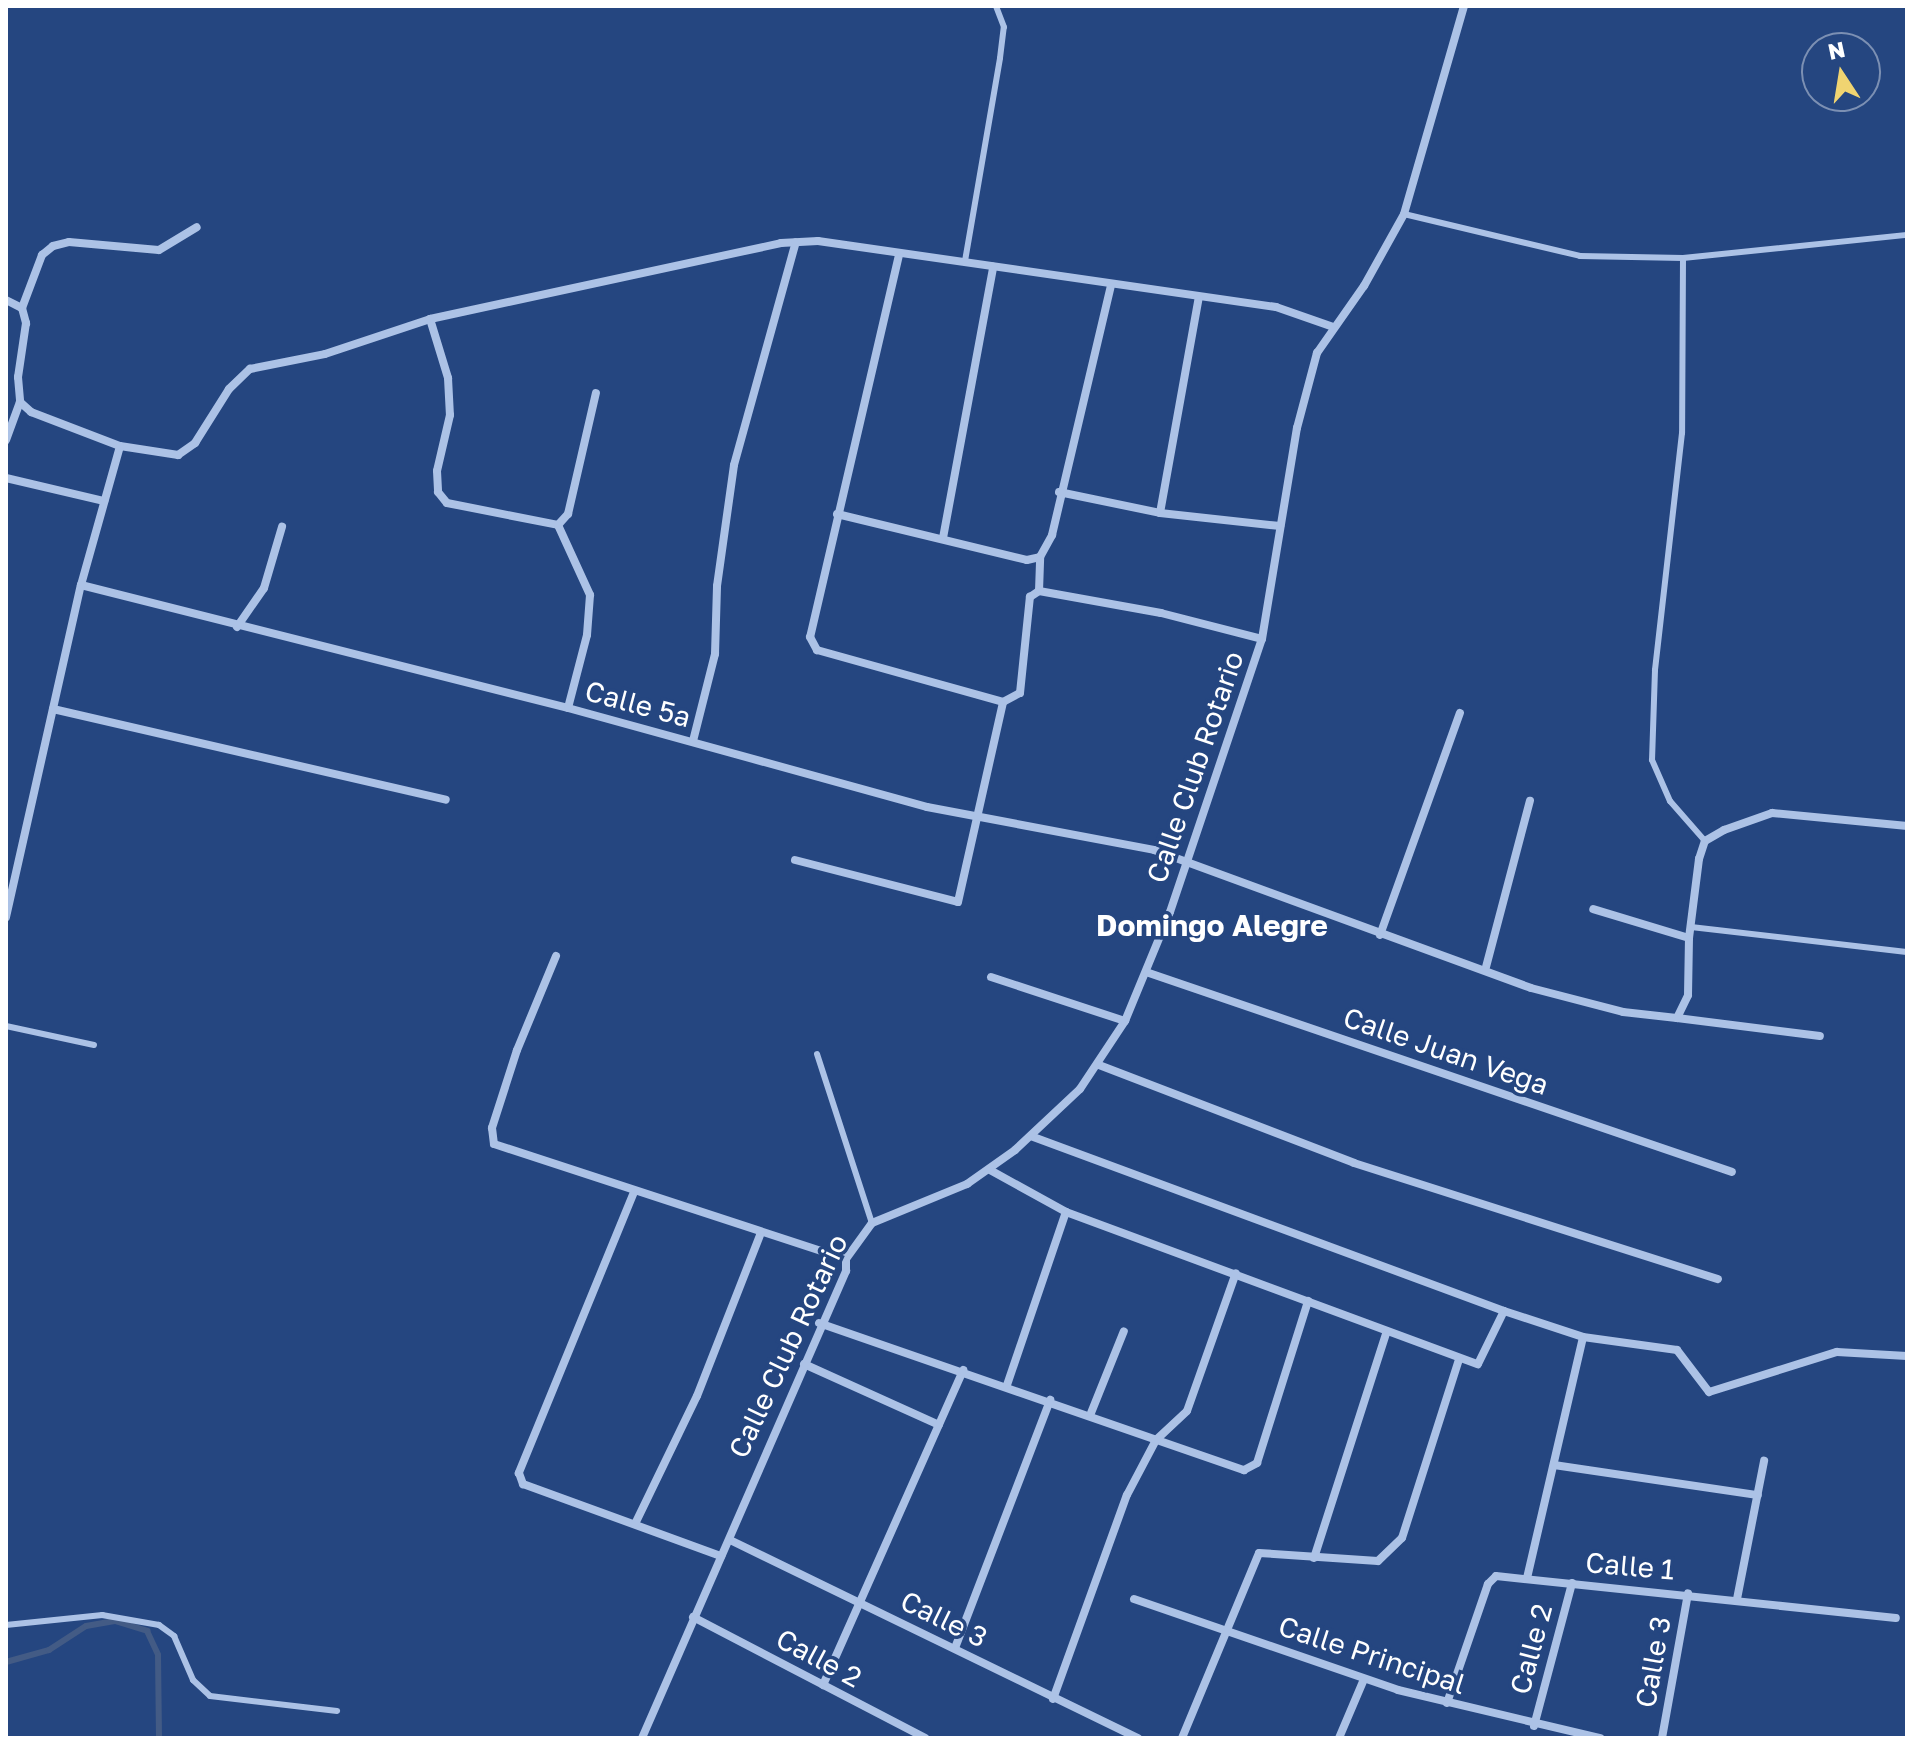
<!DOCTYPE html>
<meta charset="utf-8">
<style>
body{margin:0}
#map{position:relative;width:1913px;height:1744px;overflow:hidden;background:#254680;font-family:"Golos Text",sans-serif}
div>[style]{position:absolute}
.stream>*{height:6px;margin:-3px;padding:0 3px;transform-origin:3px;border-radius:3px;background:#435b85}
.service>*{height:6px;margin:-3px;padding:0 3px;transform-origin:3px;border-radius:3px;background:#acc2e6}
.minor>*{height:8px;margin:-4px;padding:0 4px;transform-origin:4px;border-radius:4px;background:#acc2e6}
span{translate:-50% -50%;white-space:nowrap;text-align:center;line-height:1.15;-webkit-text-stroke:7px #254680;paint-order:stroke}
.street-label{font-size:28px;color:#fff}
.neighbourhood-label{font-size:30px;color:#fff;font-weight:700}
.frame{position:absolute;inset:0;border:8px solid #fff;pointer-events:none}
.north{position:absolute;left:1801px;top:32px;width:80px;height:80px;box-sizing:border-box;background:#254680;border:2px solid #7c90b3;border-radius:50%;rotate:348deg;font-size:22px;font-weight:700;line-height:32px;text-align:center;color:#fff}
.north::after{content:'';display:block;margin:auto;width:28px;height:36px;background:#f0d471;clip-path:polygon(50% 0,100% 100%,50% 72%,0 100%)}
</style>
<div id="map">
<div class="stream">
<div style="left:6px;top:1662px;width:45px;rotate:-15.6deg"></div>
<div style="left:49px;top:1650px;width:44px;rotate:-33deg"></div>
<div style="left:86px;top:1626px;width:29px;rotate:-10deg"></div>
<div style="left:115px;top:1621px;width:34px;rotate:17deg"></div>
<div style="left:147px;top:1631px;width:26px;rotate:65deg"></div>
<div style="left:158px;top:1655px;width:83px;rotate:89.3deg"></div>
</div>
<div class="service">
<div style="left:1404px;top:214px;width:181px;rotate:13.4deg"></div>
<div style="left:1580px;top:256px;width:103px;rotate:1.1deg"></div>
<div style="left:1683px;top:258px;width:225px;rotate:-5.9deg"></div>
<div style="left:1683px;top:258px;width:175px;rotate:90.3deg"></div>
<div style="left:1682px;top:433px;width:239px;rotate:96.5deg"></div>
<div style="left:1655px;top:670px;width:90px;rotate:91.9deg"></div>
<div style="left:1652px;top:760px;width:45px;rotate:66.3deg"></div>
<div style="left:1670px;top:801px;width:53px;rotate:48.8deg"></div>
<div style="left:965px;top:261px;width:206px;rotate:-80.2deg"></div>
<div style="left:1000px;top:58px;width:31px;rotate:-83deg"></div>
<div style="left:1004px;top:27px;width:22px;rotate:-111deg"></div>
<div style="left:1691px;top:927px;width:217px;rotate:6.6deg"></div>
<div style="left:6px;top:1026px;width:90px;rotate:12.2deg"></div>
<div style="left:817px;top:1054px;width:178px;rotate:72deg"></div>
<div style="left:6px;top:1625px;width:97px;rotate:-5.9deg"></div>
<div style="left:102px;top:1615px;width:58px;rotate:10deg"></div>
<div style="left:159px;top:1625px;width:19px;rotate:36deg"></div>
<div style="left:174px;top:1636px;width:48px;rotate:66.6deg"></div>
<div style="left:193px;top:1680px;width:23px;rotate:43deg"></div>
<div style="left:210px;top:1696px;width:128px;rotate:6.7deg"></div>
</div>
<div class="minor">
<div style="left:899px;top:255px;width:392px;rotate:103.1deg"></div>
<div style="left:810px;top:637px;width:15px;rotate:62deg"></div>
<div style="left:817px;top:650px;width:193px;rotate:15.6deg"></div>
<div style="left:1003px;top:702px;width:19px;rotate:-28deg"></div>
<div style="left:1020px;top:693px;width:97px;rotate:-84.1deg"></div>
<div style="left:1030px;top:597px;width:11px;rotate:-34deg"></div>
<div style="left:1039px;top:591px;width:124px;rotate:10.2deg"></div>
<div style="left:1161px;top:613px;width:104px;rotate:14.4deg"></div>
<div style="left:6px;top:300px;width:18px;rotate:27deg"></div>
<div style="left:22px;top:308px;width:16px;rotate:75deg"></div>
<div style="left:26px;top:323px;width:55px;rotate:98.4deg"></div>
<div style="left:18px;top:377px;width:25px;rotate:85deg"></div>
<div style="left:20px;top:402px;width:15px;rotate:42deg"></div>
<div style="left:31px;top:412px;width:95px;rotate:20.9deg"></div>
<div style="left:120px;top:446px;width:59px;rotate:8.8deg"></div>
<div style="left:178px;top:455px;width:21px;rotate:-35deg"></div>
<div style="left:195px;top:443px;width:64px;rotate:-57.8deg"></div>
<div style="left:229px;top:389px;width:29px;rotate:-44deg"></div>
<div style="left:250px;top:369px;width:76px;rotate:-11.3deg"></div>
<div style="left:325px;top:354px;width:111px;rotate:-18.4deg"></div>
<div style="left:430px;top:319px;width:359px;rotate:-12.2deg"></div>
<div style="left:781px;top:243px;width:37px;rotate:-3deg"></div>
<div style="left:818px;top:241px;width:463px;rotate:8.2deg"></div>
<div style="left:1276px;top:307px;width:60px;rotate:19.3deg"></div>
<div style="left:22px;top:308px;width:57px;rotate:-69.3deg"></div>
<div style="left:42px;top:255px;width:14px;rotate:-39deg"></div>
<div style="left:53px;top:246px;width:16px;rotate:-14deg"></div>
<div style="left:69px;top:242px;width:90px;rotate:5.1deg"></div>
<div style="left:159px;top:250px;width:44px;rotate:-31.2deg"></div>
<div style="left:430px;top:319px;width:62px;rotate:73deg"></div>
<div style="left:448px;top:378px;width:37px;rotate:87deg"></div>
<div style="left:450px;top:415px;width:57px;rotate:103.1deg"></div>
<div style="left:437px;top:471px;width:21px;rotate:87deg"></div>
<div style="left:438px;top:492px;width:14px;rotate:51deg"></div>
<div style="left:447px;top:503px;width:113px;rotate:11.2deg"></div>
<div style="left:6px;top:440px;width:40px;rotate:-69.8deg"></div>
<div style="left:6px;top:478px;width:101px;rotate:13.2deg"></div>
<div style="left:1059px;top:492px;width:103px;rotate:11.7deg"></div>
<div style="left:1160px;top:513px;width:121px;rotate:6.2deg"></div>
<div style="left:1160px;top:513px;width:219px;rotate:-79.8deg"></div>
<div style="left:837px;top:514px;width:195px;rotate:13.6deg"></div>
<div style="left:1027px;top:560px;width:13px;rotate:-13deg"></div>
<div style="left:1040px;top:557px;width:25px;rotate:-61deg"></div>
<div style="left:1052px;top:535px;width:257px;rotate:-76.7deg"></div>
<div style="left:558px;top:525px;width:77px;rotate:65.4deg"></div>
<div style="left:590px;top:595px;width:40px;rotate:94.3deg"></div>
<div style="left:587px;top:635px;width:75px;rotate:104.6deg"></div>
<div style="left:558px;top:525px;width:15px;rotate:-48deg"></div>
<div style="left:568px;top:514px;width:124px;rotate:-77deg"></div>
<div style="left:943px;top:538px;width:276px;rotate:-79.5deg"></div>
<div style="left:81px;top:585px;width:502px;rotate:14.17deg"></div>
<div style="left:568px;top:708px;width:372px;rotate:15.4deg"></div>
<div style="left:927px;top:807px;width:231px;rotate:10.7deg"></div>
<div style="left:1154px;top:850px;width:401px;rotate:20.1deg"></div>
<div style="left:1531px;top:988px;width:95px;rotate:14.6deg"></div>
<div style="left:1623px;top:1012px;width:54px;rotate:6.3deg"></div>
<div style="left:1677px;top:1018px;width:25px;rotate:-64deg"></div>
<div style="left:1688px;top:995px;width:57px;rotate:-89deg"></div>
<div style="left:1689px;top:938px;width:100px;rotate:-163.2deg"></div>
<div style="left:1039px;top:591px;width:34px;rotate:-88deg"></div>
<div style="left:237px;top:627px;width:47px;rotate:-55.3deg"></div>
<div style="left:264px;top:588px;width:64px;rotate:-73.6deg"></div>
<div style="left:53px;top:709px;width:403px;rotate:13deg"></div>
<div style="left:693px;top:741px;width:90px;rotate:-75.8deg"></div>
<div style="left:715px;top:654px;width:68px;rotate:-88.3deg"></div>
<div style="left:717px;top:586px;width:122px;rotate:-82deg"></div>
<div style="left:734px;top:465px;width:231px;rotate:-74.5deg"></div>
<div style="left:795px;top:860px;width:168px;rotate:14.4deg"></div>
<div style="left:958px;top:902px;width:205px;rotate:-77.3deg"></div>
<div style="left:6px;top:917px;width:340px;rotate:-77.3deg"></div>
<div style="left:81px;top:585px;width:144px;rotate:-74.3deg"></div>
<div style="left:1380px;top:935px;width:236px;rotate:-70.2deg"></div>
<div style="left:1689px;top:938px;width:80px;rotate:-82.8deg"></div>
<div style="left:1699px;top:859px;width:19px;rotate:-72deg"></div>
<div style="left:1705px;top:841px;width:22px;rotate:-30deg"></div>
<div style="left:1724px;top:830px;width:51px;rotate:-19.5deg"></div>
<div style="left:1772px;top:813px;width:136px;rotate:5.5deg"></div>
<div style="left:556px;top:956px;width:102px;rotate:112.5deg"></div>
<div style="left:517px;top:1050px;width:82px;rotate:107.8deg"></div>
<div style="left:492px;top:1128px;width:16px;rotate:83deg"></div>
<div style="left:494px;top:1144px;width:370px;rotate:18.1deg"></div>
<div style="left:1486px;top:967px;width:172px;rotate:-75.2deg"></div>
<div style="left:1146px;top:972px;width:619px;rotate:18.84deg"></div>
<div style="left:991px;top:977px;width:141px;rotate:18.2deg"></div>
<div style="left:1677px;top:1018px;width:144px;rotate:7.2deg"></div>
<div style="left:1099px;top:1065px;width:273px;rotate:21deg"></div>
<div style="left:1354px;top:1163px;width:382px;rotate:17.7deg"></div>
<div style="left:990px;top:1170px;width:87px;rotate:28.9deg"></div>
<div style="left:1066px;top:1212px;width:439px;rotate:20.3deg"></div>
<div style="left:1478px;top:1364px;width:59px;rotate:-63.9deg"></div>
<div style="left:1504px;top:1311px;width:504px;rotate:-159.7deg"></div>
<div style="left:634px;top:1192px;width:304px;rotate:112.3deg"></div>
<div style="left:519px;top:1473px;width:12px;rotate:70deg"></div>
<div style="left:523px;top:1484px;width:211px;rotate:20deg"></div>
<div style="left:1504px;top:1311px;width:83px;rotate:18.2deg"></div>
<div style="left:1583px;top:1337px;width:95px;rotate:7.9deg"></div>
<div style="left:1677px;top:1350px;width:53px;rotate:52.7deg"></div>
<div style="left:1709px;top:1392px;width:134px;rotate:-17.4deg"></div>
<div style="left:1837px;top:1352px;width:70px;rotate:3.3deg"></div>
<div style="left:819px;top:1323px;width:450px;rotate:19.1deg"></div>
<div style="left:1244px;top:1470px;width:15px;rotate:-28deg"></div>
<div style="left:1257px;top:1463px;width:170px;rotate:-72.5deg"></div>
<div style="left:804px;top:1364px;width:148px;rotate:24.3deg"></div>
<div style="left:1007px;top:1385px;width:183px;rotate:-71.2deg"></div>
<div style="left:1091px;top:1413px;width:88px;rotate:-68.1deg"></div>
<div style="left:1554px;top:1465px;width:206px;rotate:8.4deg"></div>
<div style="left:635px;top:1524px;width:142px;rotate:-64.2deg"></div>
<div style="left:697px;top:1396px;width:175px;rotate:-68.6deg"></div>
<div style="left:730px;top:1540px;width:454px;rotate:25.9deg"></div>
<div style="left:1314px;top:1558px;width:238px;rotate:-72.2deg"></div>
<div style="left:1527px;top:1578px;width:247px;rotate:-76.9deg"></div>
<div style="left:1134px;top:1599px;width:279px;rotate:19deg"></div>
<div style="left:1398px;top:1690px;width:208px;rotate:13.4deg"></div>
<div style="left:1737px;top:1599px;width:141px;rotate:-78.9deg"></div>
<div style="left:693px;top:1617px;width:262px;rotate:27.5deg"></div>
<div style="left:955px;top:1648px;width:266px;rotate:-69deg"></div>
<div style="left:823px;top:1685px;width:345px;rotate:-66deg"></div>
<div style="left:1053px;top:1699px;width:217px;rotate:-70.1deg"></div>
<div style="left:1127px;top:1495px;width:62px;rotate:-62.2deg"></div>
<div style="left:1156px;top:1440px;width:42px;rotate:-43.1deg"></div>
<div style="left:1187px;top:1411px;width:146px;rotate:-70.5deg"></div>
<div style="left:1447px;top:1703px;width:126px;rotate:-71deg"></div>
<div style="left:1488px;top:1584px;width:11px;rotate:-45deg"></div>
<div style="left:1496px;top:1576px;width:402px;rotate:6deg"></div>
<div style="left:1534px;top:1726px;width:148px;rotate:-75.1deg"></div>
<div style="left:642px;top:1738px;width:510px;rotate:-66.4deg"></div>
<div style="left:846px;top:1271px;width:12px;rotate:-90deg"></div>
<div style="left:846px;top:1259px;width:44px;rotate:-54.2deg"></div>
<div style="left:872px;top:1223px;width:103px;rotate:-22.3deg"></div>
<div style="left:967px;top:1184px;width:59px;rotate:-35.3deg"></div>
<div style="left:1015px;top:1150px;width:89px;rotate:-43.2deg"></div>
<div style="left:1080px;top:1089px;width:82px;rotate:-56.5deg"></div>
<div style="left:1125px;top:1021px;width:118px;rotate:-67.6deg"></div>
<div style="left:1170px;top:912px;width:288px;rotate:-71.4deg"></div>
<div style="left:1262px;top:639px;width:214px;rotate:-80.6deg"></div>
<div style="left:1297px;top:428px;width:78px;rotate:-75.1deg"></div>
<div style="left:1317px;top:353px;width:82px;rotate:-55deg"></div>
<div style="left:1364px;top:286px;width:82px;rotate:-60.9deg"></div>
<div style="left:1404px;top:214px;width:216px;rotate:-73.9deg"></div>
<div style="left:1182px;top:1738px;width:200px;rotate:-67.4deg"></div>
<div style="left:1259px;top:1553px;width:119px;rotate:3.8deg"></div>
<div style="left:1378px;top:1561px;width:33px;rotate:-44deg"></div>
<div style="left:1402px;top:1538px;width:188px;rotate:-72.3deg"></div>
<div style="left:1339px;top:1738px;width:64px;rotate:-67deg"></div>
<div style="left:1662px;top:1738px;width:147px;rotate:-79.8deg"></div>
</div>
<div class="street-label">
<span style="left:638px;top:704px;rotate:15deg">Calle 5ª</span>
<span style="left:1195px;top:767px;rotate:-71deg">Calle Club Rotario</span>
<span style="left:1446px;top:1051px;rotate:19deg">Calle Juan Vega</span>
<span style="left:788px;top:1346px;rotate:-65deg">Calle Club Rotario</span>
<span style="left:1630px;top:1566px;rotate:5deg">Calle 1</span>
<span style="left:944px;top:1619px;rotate:26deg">Calle 3</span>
<span style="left:1531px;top:1649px;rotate:-75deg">Calle 2</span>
<span style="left:1372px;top:1655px;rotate:18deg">Calle Principal</span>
<span style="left:819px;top:1658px;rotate:28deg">Calle 2</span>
<span style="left:1653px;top:1662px;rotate:-80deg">Calle 3</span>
</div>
<div class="neighbourhood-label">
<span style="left:1212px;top:925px">Domingo Alegre</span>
</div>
<div class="frame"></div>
<div class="north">N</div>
</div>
